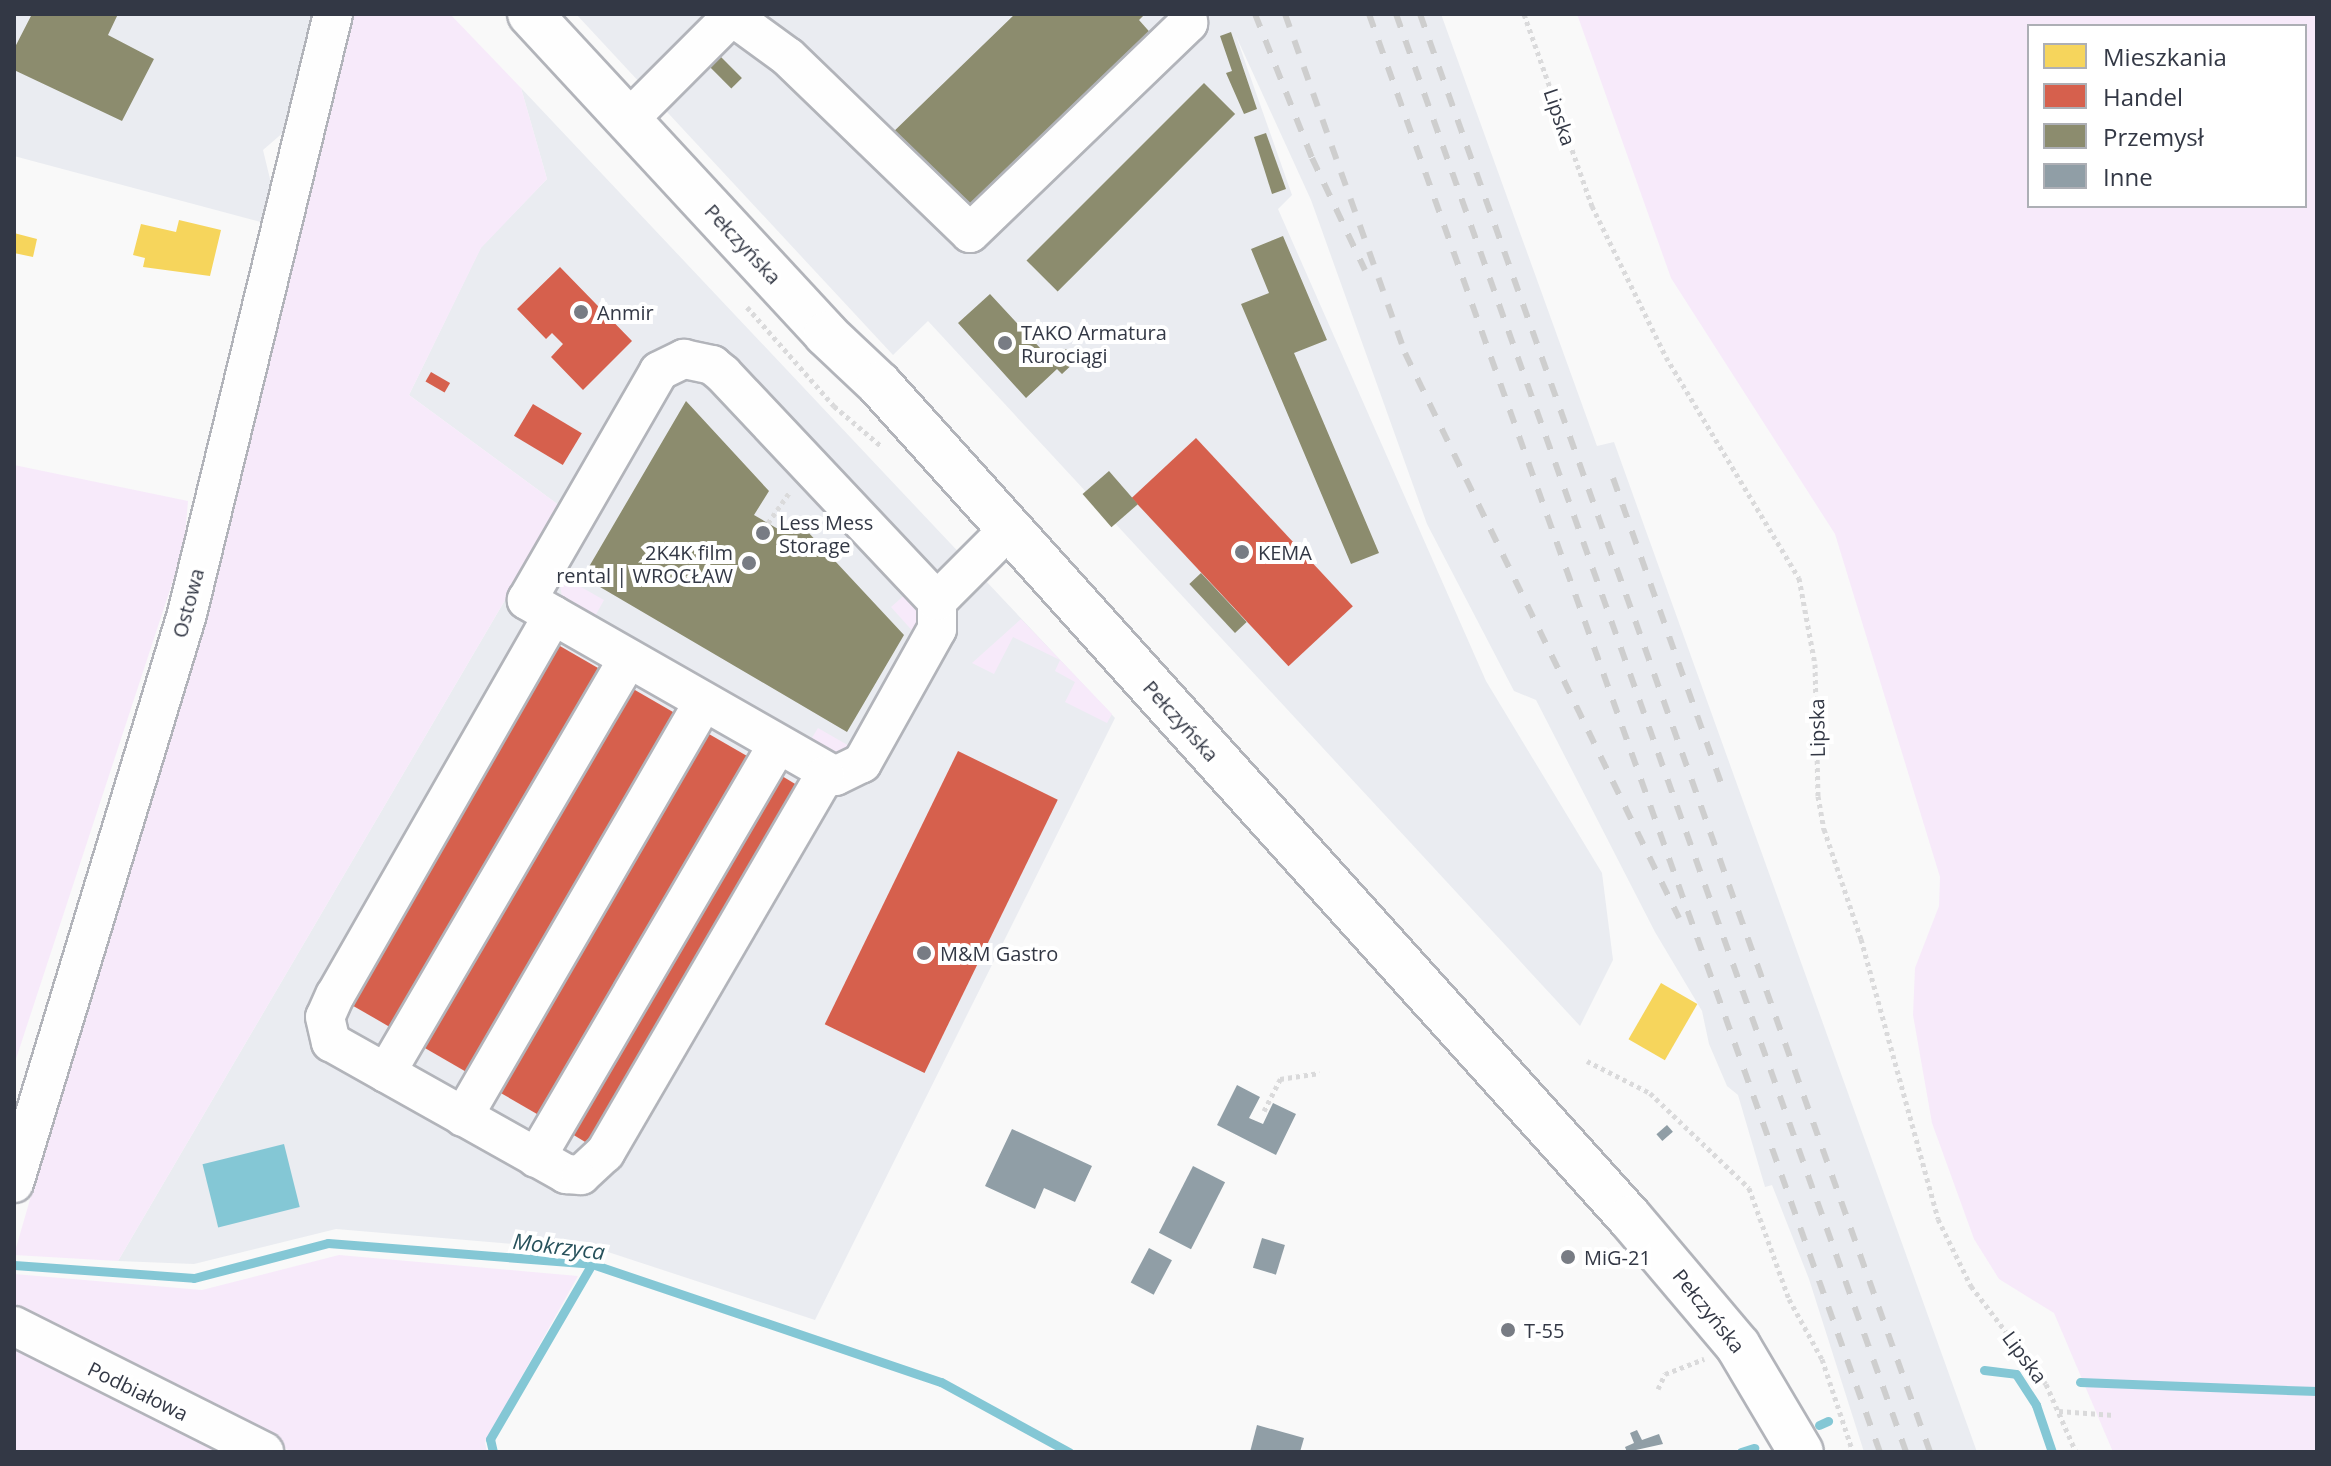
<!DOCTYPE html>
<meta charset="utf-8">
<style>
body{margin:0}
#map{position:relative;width:2331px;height:1466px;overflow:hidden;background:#f9f9f9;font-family:"Open Sans",sans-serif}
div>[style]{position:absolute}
.built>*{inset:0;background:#eaecf1}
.green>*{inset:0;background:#f7eafa}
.water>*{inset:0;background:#84c7d5;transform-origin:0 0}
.homes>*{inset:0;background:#f6d55c;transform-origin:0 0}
.shops>*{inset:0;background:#d6604d;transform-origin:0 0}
.industry>*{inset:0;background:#8c8c6e;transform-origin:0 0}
.stream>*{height:9px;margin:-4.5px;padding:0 4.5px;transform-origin:4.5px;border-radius:4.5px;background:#84c7d5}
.building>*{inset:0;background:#909ea6;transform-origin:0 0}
.path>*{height:5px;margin-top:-2.5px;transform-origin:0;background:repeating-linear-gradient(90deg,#dadadb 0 4px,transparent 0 8px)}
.roads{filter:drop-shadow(2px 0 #b2b4ba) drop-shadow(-2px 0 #b2b4ba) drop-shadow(0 2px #b2b4ba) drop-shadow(0 -2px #b2b4ba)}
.minor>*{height:38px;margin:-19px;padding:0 19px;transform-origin:19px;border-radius:19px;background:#fefefe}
.major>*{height:44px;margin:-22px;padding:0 22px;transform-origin:22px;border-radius:22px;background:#fefefe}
.rail>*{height:6px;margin-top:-3px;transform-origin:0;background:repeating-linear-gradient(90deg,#cecece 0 14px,transparent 0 28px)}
.dots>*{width:22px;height:22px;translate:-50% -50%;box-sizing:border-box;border:4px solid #fff;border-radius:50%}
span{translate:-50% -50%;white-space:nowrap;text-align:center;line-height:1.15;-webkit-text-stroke:8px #fff;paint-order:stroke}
.street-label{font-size:20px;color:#333845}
.poi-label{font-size:20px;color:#333845}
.left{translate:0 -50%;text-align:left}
.right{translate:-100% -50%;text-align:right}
.water-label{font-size:22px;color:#27515b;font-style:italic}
.frame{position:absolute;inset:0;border:16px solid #333845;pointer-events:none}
.legend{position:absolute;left:2027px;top:24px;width:280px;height:184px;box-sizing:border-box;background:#fff;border:2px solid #adafb5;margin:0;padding:10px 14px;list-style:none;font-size:24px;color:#333845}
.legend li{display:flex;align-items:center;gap:16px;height:40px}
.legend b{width:40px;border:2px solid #adafb5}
</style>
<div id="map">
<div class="built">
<div style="clip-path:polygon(14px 14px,314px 14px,285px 131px,263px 150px,271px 183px,261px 222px,14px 156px)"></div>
<div style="clip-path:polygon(576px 14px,1441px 14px,1597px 446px,1614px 442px,1977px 1452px,1864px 1452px,1809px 1279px,1772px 1185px,1765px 1187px,1738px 1095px,1727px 1086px,1709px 1044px,1702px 1011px,1655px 932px,1536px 700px,1514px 691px,1427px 524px,1311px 200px,1236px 36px,1292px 195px,1278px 209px,1486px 681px,1602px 873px,1613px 960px,1580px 1026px,928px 321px,893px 355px)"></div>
<div style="clip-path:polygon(521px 88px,1115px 718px,815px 1320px,608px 1252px,336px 1229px,194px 1264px,118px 1261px,560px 506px,409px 395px,481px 247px,547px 179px)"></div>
</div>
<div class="green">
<div style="clip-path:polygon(352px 14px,450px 14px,521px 88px,547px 179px,481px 248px,409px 395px,560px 506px,118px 1261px,14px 1255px,196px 622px)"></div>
<div style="clip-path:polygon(evenodd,1577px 14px,2317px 14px,2317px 1452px,2113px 1452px,2054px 1313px,1999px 1279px,1974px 1239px,1932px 1123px,1913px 1015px,1915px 968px,1939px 906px,1940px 877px,1835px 534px,1671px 278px,1577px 14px,2029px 26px,2305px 26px,2305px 206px,2029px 206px,2029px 26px)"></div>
<div style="clip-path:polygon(14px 465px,188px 501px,184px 547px,14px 1065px)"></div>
<div style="clip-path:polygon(558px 574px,604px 600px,593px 620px,563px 602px)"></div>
<div style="clip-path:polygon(908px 592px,921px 607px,917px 636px,891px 607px)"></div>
<div style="clip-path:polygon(1021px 619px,1112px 714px,1107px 723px,1065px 702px,1075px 682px,1055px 671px,1060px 660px,1013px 637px,994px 674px,972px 663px)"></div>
<div style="clip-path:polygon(818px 728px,851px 747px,833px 756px,807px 746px)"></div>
<div style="clip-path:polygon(339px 1255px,578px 1276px,485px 1442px,487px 1452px,292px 1452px,14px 1308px,14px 1274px,202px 1290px)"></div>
<div style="clip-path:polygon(14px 1345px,232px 1452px,14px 1452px)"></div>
</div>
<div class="water">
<div style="left:284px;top:1144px;width:65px;height:84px;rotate:76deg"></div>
</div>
<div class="homes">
<div style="clip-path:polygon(179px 220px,221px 230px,210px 276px,143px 267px,145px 258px,133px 255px,141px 224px,176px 232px)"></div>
<div style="clip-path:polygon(14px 233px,37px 239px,33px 257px,14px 253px)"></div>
<div style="left:1661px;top:983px;width:42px;height:65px;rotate:30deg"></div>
</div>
<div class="shops">
<div style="clip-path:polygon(560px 267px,632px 341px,583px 390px,551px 357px,563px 344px,552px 333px,546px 339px,517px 309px)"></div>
<div style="left:431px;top:372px;width:22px;height:11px;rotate:30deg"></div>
<div style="left:533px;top:404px;width:57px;height:37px;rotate:31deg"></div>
<div style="left:1196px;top:438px;width:230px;height:88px;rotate:47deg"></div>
<div style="left:553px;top:642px;width:59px;height:415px;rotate:30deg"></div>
<div style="left:628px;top:686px;width:58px;height:415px;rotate:30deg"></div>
<div style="left:702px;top:730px;width:59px;height:415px;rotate:30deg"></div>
<div style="left:958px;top:751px;width:111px;height:304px;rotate:26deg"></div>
<div style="left:777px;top:773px;width:29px;height:415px;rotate:31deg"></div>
</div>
<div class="industry">
<div style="clip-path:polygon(32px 14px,118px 14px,108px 35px,154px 59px,122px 121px,14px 70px,14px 49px)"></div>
<div style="clip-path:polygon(1015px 14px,1145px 14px,1139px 20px,1155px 38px,968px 220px,888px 137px)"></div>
<div style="clip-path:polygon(1231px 32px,1257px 109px,1244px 114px,1226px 73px,1232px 71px,1220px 36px)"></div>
<div style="left:720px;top:56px;width:31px;height:15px;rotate:45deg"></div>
<div style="left:1204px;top:83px;width:44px;height:251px;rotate:45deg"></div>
<div style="clip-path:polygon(1266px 133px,1286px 189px,1272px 194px,1254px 137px)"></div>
<div style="clip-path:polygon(1283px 236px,1327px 340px,1294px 353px,1379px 553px,1351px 564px,1241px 304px,1269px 293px,1251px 249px)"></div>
<div style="clip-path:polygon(990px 294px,1053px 362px,1066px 349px,1077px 360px,1062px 374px,1057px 369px,1026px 398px,958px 323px)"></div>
<div style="clip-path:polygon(686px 401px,769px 491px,754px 515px,785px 533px,794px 517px,904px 635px,847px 732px,583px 577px)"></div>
<div style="left:1109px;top:471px;width:44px;height:35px;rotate:49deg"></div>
<div style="left:1201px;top:573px;width:67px;height:16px;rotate:47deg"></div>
</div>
<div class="stream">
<div style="left:14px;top:1265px;width:180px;rotate:4.1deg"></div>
<div style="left:194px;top:1278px;width:138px;rotate:-14.6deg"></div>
<div style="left:328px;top:1243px;width:265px;rotate:4.5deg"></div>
<div style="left:592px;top:1264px;width:368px;rotate:18.7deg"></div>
<div style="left:941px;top:1382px;width:146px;rotate:28.7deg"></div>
<div style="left:1984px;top:1370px;width:32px;rotate:7deg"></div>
<div style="left:2016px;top:1374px;width:37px;rotate:57deg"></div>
<div style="left:2036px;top:1405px;width:50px;rotate:71.2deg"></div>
<div style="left:2080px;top:1382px;width:237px;rotate:2.2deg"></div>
<div style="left:1819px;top:1425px;width:10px;rotate:-24deg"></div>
<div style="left:493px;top:1452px;width:13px;rotate:-103deg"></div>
<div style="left:490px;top:1439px;width:203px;rotate:-59.8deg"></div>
<div style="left:1741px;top:1452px;width:14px;rotate:-17deg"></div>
</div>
<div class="building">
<div style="clip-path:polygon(1237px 1085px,1260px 1097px,1249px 1118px,1263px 1124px,1273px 1103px,1296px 1114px,1276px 1155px,1217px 1125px)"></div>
<div style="left:1667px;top:1125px;width:9px;height:14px;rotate:49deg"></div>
<div style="clip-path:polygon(1012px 1129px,1092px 1166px,1075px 1202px,1044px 1188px,1035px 1209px,985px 1186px)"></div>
<div style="left:1193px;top:1166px;width:36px;height:75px;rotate:27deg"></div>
<div style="left:1262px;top:1238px;width:24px;height:31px;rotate:17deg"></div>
<div style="left:1149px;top:1248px;width:26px;height:39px;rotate:28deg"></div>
<div style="clip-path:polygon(1257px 1425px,1304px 1438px,1300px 1452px,1250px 1452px)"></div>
<div style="clip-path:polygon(1637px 1430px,1642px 1440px,1659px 1434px,1663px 1444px,1627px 1452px,1625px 1447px,1634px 1443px,1630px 1433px)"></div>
</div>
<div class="path">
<div style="left:1524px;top:14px;width:204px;rotate:70.5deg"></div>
<div style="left:1592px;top:206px;width:168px;rotate:63.9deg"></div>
<div style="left:1666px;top:357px;width:258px;rotate:59deg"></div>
<div style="left:1799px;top:578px;width:87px;rotate:79.5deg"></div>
<div style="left:1815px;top:664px;width:132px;rotate:88.7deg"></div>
<div style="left:1818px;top:796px;width:34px;rotate:80deg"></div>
<div style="left:1824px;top:829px;width:116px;rotate:71.4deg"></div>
<div style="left:1861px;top:939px;width:290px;rotate:74.6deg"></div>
<div style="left:1938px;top:1219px;width:75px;rotate:63.8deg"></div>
<div style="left:1971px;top:1286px;width:123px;rotate:52.6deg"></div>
<div style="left:2046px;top:1384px;width:74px;rotate:66.2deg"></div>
<div style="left:747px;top:307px;width:132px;rotate:48.7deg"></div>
<div style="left:834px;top:406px;width:62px;rotate:40.4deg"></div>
<div style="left:768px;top:523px;width:39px;rotate:-55deg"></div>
<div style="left:1587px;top:1061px;width:71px;rotate:26.9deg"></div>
<div style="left:1650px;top:1093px;width:137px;rotate:43.8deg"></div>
<div style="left:1749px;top:1188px;width:118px;rotate:70.2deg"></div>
<div style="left:1789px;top:1299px;width:68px;rotate:61.2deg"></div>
<div style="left:1822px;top:1359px;width:98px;rotate:71.6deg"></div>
<div style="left:1264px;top:1111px;width:36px;rotate:-63deg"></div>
<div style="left:1280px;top:1079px;width:40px;rotate:-8.5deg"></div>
<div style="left:1658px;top:1389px;width:17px;rotate:-65deg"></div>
<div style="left:1665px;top:1374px;width:42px;rotate:-21deg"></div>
<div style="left:2059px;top:1411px;width:55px;rotate:4.2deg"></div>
</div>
<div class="roads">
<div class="minor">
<div style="left:729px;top:14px;width:73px;rotate:36.1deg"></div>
<div style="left:788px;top:57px;width:253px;rotate:44deg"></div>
<div style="left:970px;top:233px;width:303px;rotate:-43.9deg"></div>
<div style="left:1188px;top:23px;width:9px;rotate:-96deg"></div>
<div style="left:629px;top:119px;width:144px;rotate:-45deg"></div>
<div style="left:937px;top:601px;width:28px;rotate:90deg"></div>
<div style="left:937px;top:629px;width:154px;rotate:119.2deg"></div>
<div style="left:862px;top:763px;width:30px;rotate:154deg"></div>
<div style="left:835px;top:776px;width:355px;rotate:-150.3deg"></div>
<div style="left:527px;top:600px;width:264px;rotate:-60deg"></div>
<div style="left:659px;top:371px;width:28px;rotate:-26deg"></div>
<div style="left:684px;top:359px;width:29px;rotate:12deg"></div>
<div style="left:712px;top:365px;width:14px;rotate:39deg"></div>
<div style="left:723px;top:374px;width:312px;rotate:46.7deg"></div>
<div style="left:937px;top:601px;width:99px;rotate:-45deg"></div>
<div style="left:553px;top:615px;width:438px;rotate:119.8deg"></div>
<div style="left:335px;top:995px;width:24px;rotate:114deg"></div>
<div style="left:325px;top:1017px;width:26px;rotate:77deg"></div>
<div style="left:331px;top:1042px;width:270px;rotate:29.3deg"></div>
<div style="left:566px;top:1174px;width:15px;rotate:4deg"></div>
<div style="left:581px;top:1175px;width:33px;rotate:-43deg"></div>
<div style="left:605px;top:1153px;width:437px;rotate:-59.8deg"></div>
<div style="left:386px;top:1073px;width:480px;rotate:-59.7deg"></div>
<div style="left:463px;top:1117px;width:479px;rotate:-59.9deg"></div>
<div style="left:536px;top:1158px;width:477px;rotate:-59.7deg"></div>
<div style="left:14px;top:1183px;width:595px;rotate:-73.09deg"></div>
<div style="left:187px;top:614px;width:618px;rotate:-76.32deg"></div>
<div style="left:14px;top:1326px;width:280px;rotate:26.7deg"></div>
</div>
<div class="major">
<div style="left:530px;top:14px;width:436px;rotate:47.2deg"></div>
<div style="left:826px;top:334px;width:73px;rotate:43.3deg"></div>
<div style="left:879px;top:384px;width:1122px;rotate:48deg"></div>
<div style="left:1630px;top:1218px;width:167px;rotate:49.8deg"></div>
<div style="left:1738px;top:1346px;width:123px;rotate:59.3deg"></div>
</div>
</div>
<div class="rail">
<div style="left:1255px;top:14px;width:155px;rotate:68.4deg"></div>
<div style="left:1312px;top:158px;width:124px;rotate:64.7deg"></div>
<div style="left:1285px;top:14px;width:360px;rotate:70.5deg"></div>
<div style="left:1405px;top:353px;width:628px;rotate:64.13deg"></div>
<div style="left:1369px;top:14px;width:1526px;rotate:70.44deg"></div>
<div style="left:1396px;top:14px;width:1526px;rotate:70.47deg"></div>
<div style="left:1420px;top:14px;width:1526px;rotate:70.47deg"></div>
<div style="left:1613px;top:478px;width:327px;rotate:70.5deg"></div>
</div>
<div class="dots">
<div style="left:581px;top:312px;background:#787c84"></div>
<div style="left:1005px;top:343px;background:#787c84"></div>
<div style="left:763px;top:533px;background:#787c84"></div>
<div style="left:1242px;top:552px;background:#787c84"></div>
<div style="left:749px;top:563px;background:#787c84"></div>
<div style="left:924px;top:953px;background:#787c84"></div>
<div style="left:1568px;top:1257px;background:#787c84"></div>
<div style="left:1508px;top:1330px;background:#787c84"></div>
</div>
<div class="street-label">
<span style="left:1560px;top:117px;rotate:71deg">Lipska</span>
<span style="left:743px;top:244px;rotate:47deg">Pełczyńska</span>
<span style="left:188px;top:603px;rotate:-75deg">Ostowa</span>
<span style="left:1181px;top:721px;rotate:48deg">Pełczyńska</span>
<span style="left:1817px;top:728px;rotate:-91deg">Lipska</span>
<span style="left:1709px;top:1311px;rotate:51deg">Pełczyńska</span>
<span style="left:2025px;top:1357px;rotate:53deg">Lipska</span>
<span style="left:138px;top:1391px;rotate:26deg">Podbiałowa</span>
</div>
<div class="poi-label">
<span class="left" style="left:597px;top:312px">Anmir</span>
<span class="left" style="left:1021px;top:344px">TAKO Armatura<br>Rurociągi</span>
<span class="left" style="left:779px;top:534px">Less Mess<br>Storage</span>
<span class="right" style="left:733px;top:564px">2K4K film<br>rental | WROCŁAW</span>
<span class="left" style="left:1258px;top:552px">KEMA</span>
<span class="left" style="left:940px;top:953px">M&amp;M Gastro</span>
<span class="left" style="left:1584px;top:1257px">MiG-21</span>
<span class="left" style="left:1524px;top:1330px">T-55</span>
</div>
<div class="water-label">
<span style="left:559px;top:1246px;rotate:7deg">Mokrzyca</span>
</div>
<div class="frame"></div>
<ul class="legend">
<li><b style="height:22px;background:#f6d55c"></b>Mieszkania</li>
<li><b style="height:22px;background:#d6604d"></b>Handel</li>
<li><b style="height:22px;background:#8c8c6e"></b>Przemysł</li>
<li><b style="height:22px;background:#909ea6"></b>Inne</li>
</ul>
</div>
